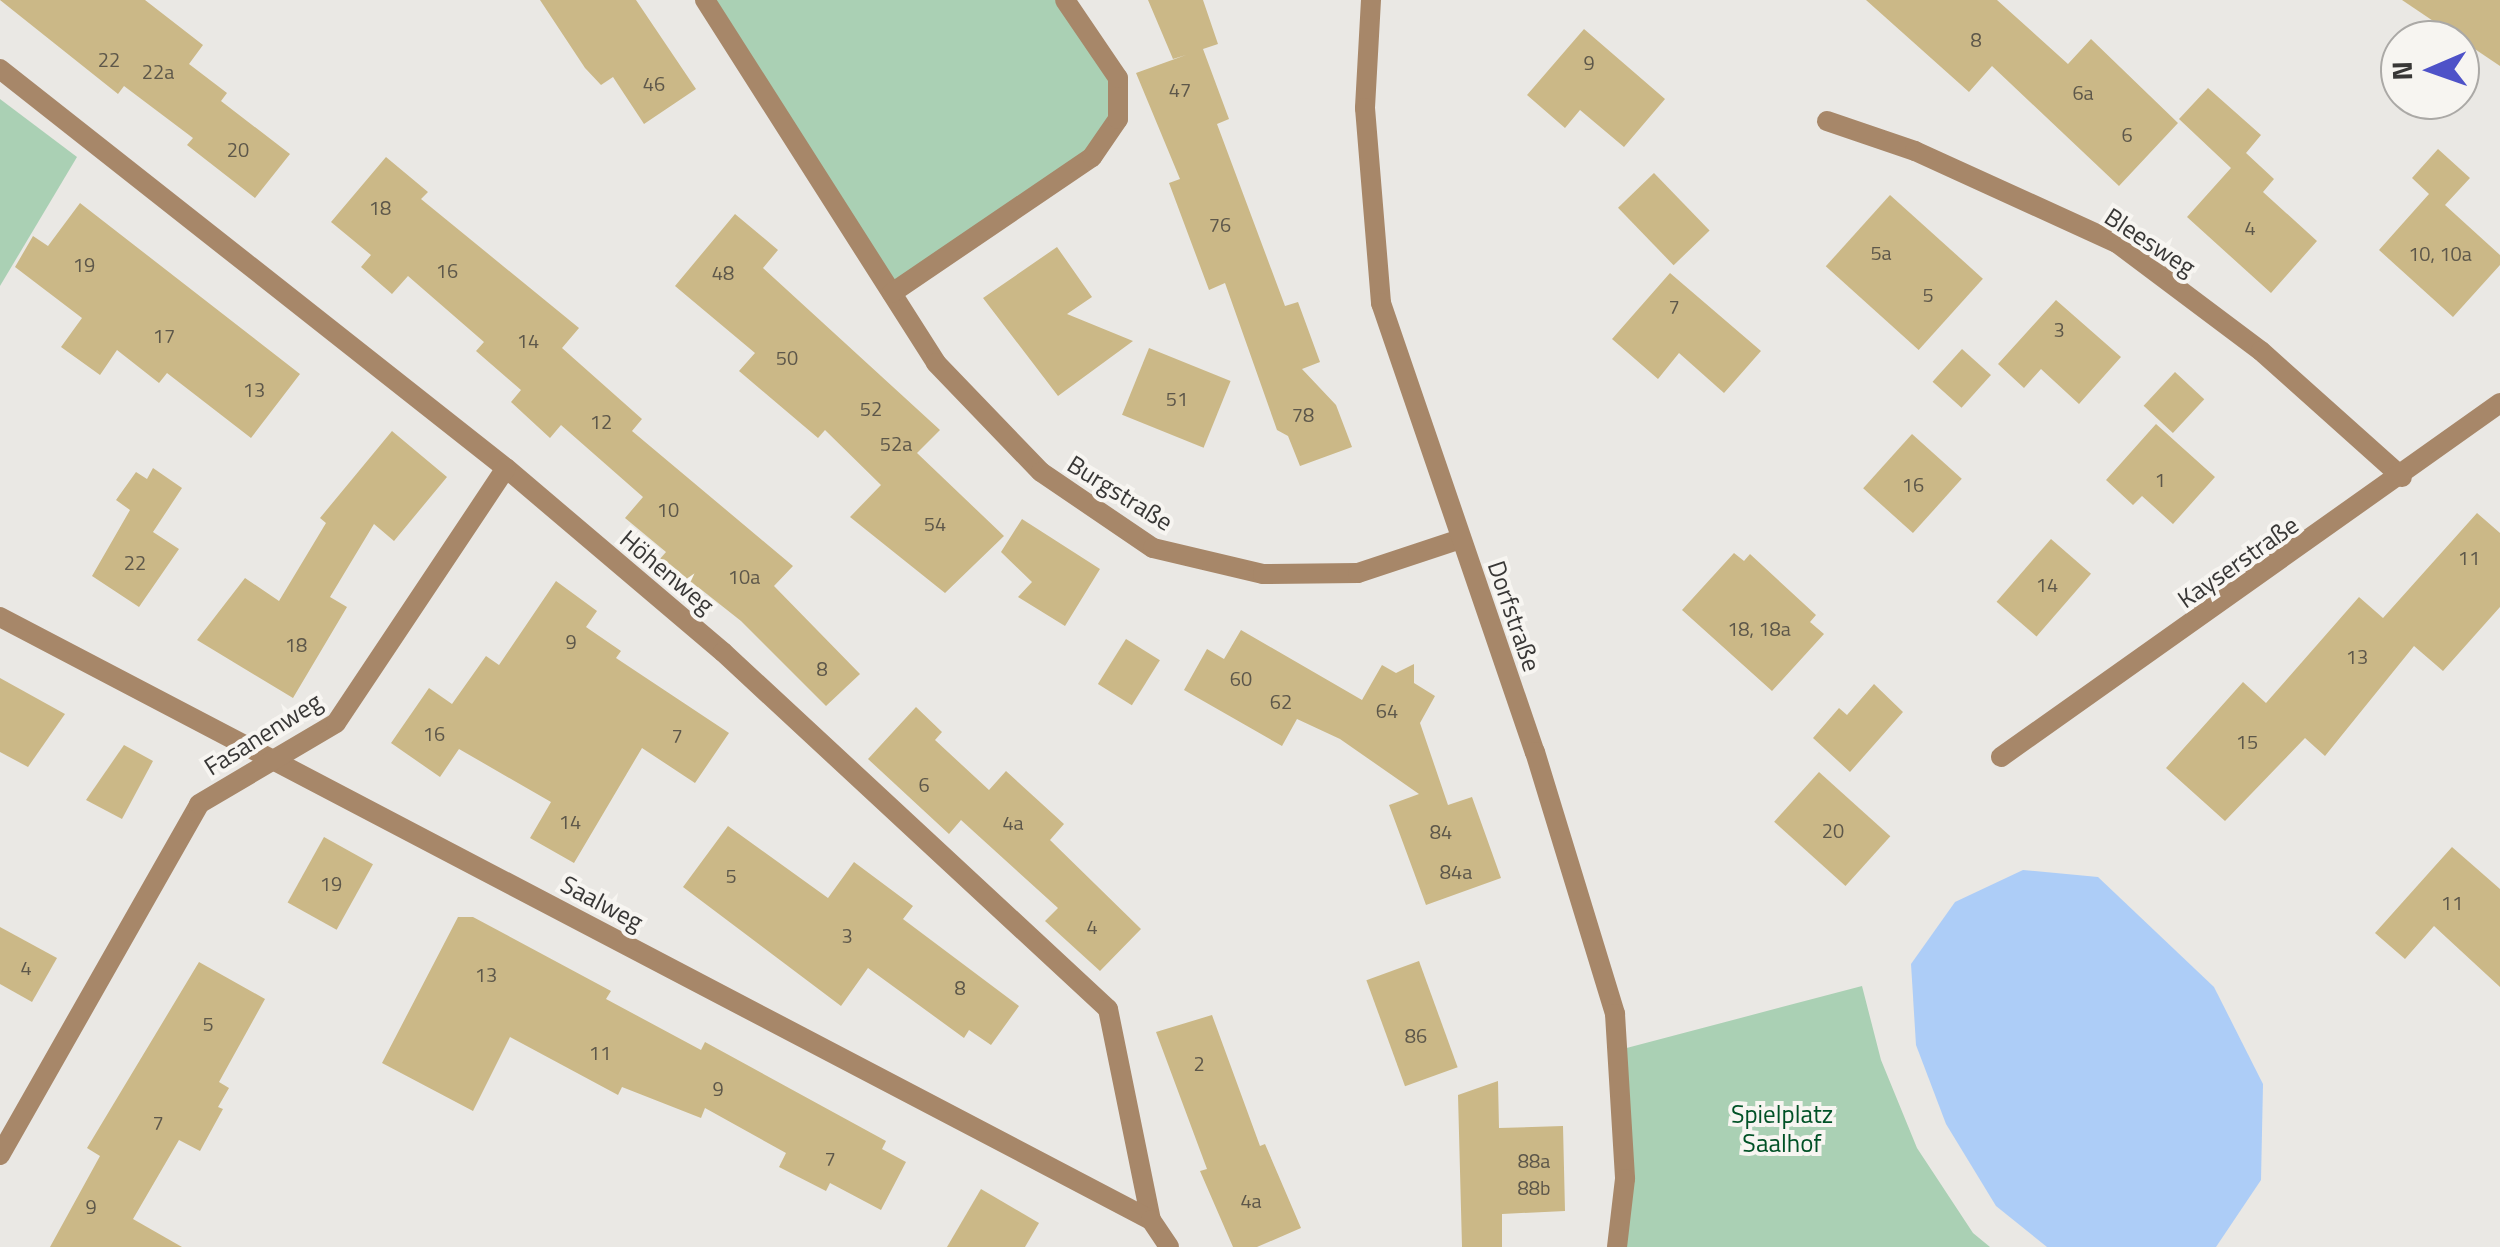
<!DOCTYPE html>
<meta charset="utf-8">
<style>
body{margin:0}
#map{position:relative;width:2500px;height:1247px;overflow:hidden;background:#eae8e4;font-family:"Titillium Web",sans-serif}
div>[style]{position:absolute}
.green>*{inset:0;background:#aad0b4}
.water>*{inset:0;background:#adcdf7}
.building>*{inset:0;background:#cbb887;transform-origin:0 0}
.street>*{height:20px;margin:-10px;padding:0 10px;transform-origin:10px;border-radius:10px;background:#a78769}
span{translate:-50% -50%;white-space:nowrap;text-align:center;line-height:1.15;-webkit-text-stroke:8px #f7f5f1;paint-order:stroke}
.number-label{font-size:20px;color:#5d574a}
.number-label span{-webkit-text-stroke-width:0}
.street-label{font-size:25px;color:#383736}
.park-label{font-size:25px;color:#005126}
.north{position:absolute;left:2380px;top:20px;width:100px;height:100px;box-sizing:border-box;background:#f7f5f1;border:2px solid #aba9a6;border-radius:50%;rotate:268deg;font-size:28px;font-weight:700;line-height:40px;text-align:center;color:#383736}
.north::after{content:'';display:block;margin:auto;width:35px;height:45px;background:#4e52c8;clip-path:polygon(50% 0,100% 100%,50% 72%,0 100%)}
</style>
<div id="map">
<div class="green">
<div style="clip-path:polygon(705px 0,1065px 0,1106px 54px,1118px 119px,1092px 157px,892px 293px)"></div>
<div style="clip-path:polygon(0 99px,77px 157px,0 286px)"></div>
<div style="clip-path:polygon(1862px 986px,1881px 1060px,1917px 1148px,1973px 1233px,1990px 1247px,1617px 1247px,1619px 1050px)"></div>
</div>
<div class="water">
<div style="clip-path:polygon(2023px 870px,2098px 877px,2214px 987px,2263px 1084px,2261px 1180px,2216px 1247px,2047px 1247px,1996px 1206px,1946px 1124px,1916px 1045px,1911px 964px,1955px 902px)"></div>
</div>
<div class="building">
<div style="clip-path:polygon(0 0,145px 0,203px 45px,189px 64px,227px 93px,221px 101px,290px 154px,255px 198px,187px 145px,193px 138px,124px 86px,118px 94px)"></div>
<div style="clip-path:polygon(540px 0,636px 0,696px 89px,644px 124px,613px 77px,601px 85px,585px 68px)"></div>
<div style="clip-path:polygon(1148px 0,1203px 0,1218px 44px,1203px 49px,1229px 119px,1217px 124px,1285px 306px,1298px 302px,1320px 362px,1302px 369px,1336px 405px,1352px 447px,1300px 466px,1288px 436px,1277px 430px,1225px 283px,1209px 290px,1169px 183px,1180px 179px,1136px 73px,1186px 55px,1173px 59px)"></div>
<div style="clip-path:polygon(1866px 0,1997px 0,2068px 64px,2091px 39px,2178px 123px,2119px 186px,1992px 66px,1969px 92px)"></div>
<div style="clip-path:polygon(2402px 0,2500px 0,2500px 66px)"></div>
<div style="clip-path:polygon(1584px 29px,1665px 99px,1624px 147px,1580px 110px,1565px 128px,1527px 95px)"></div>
<div style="clip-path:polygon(2208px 88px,2261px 135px,2246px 153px,2274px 179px,2263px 192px,2317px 241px,2271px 293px,2187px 217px,2231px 168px,2179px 119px)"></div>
<div style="clip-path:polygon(2438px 149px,2470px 178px,2445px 205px,2500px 255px,2500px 265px,2453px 317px,2379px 250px,2429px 194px,2412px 178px)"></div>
<div style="clip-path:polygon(386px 157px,428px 192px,421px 199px,579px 328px,562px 348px,642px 419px,632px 431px,793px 566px,774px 586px,860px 674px,826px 706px,741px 621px,698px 587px,693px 592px,659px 560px,666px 552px,625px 518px,643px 497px,561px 425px,550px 438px,511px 402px,521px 390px,476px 351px,484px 342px,408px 276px,392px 294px,361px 267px,371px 255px,331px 222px)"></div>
<div style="left:1654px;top:173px;width:80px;height:50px;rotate:46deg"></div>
<div style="left:1890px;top:195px;width:125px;height:96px;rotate:42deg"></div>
<div style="clip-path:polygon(80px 203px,300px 374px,251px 438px,167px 373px,159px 383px,117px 350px,100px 375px,61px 347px,82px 318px,15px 267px,33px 236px,48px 246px)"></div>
<div style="clip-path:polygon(735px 214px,778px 250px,763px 268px,940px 430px,917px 453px,1004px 536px,945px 593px,850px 517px,881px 485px,825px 430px,818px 438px,739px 371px,755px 353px,675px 286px)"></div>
<div style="clip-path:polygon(1057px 247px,1092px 297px,1067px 314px,1133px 341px,1058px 396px,983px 298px)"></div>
<div style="clip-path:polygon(1670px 273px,1761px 351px,1724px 393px,1679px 353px,1658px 379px,1612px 339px)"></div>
<div style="clip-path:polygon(2056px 300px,2121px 357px,2079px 404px,2041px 369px,2024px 388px,1998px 364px)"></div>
<div style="left:1149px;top:348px;width:88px;height:72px;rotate:22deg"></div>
<div style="left:1962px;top:349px;width:39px;height:44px;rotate:42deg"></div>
<div style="left:2175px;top:372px;width:40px;height:46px;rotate:43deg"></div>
<div style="clip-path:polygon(2156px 424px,2215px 477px,2173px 524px,2142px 496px,2133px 505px,2106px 480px)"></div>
<div style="clip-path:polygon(392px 431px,447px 477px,394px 541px,374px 524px,330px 597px,347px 607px,293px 698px,197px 640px,245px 578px,279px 601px,326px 523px,320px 518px)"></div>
<div style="left:1912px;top:434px;width:67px;height:73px;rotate:42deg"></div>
<div style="clip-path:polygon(153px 468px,182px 488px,153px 532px,179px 549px,139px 607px,92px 576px,130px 510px,116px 500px,136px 472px,147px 479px)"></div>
<div style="clip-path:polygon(2477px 513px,2500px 533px,2500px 607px,2443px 671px,2414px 646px,2325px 756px,2305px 738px,2225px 821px,2166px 768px,2243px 682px,2266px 703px,2359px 597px,2383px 618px)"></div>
<div style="clip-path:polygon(1022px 519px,1100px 569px,1065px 626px,1018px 597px,1032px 582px,1001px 552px)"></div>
<div style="left:2051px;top:539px;width:53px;height:83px;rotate:41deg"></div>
<div style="clip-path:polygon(1734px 553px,1744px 561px,1750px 554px,1816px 615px,1810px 622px,1824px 634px,1772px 691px,1682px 610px)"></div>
<div style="clip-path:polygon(556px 581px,597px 611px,586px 627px,621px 651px,616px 658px,729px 733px,695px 783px,642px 748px,574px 863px,530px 838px,551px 802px,459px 749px,440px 777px,391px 743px,429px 688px,452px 704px,486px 656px,499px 665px)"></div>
<div style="clip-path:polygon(1241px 630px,1362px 700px,1382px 665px,1396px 673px,1414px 664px,1414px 683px,1435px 696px,1420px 723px,1448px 805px,1472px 797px,1501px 878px,1426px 905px,1389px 805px,1419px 794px,1340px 739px,1297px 719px,1282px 746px,1184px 690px,1207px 649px,1224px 659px)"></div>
<div style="left:1126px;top:639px;width:40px;height:53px;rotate:32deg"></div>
<div style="clip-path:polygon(0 678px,65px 714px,28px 767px,0 752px)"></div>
<div style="clip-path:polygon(1874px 684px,1903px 712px,1850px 772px,1813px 738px,1839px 708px,1847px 715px)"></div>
<div style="clip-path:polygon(916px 707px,942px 732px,935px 740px,989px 790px,1006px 771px,1064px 824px,1050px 840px,1141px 929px,1100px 971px,1045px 921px,1058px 908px,961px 820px,949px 834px,868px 759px)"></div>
<div style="clip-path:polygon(124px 745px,153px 761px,122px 819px,86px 800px)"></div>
<div style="left:1819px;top:772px;width:96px;height:67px;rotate:42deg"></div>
<div style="clip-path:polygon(728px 826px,828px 898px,854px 862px,913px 906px,903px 919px,1019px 1006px,991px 1045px,969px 1030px,964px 1038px,868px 968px,841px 1006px,683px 887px)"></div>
<div style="left:324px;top:837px;width:56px;height:75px;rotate:29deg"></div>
<div style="clip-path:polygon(2452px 847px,2500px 889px,2500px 987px,2434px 926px,2405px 959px,2375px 933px)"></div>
<div style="clip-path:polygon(458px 917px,473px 917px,611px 991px,606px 999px,701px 1050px,705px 1042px,886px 1141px,882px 1149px,906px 1162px,881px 1210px,830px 1183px,826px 1191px,779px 1167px,786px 1153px,705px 1108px,701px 1118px,622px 1087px,618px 1095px,510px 1037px,473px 1111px,382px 1063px)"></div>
<div style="clip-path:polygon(0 927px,57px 958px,32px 1002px,0 984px)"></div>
<div style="left:1419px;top:961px;width:113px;height:56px;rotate:70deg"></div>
<div style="clip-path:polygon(199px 962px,265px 999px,219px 1082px,229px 1088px,218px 1107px,223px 1109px,200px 1151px,179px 1140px,133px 1219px,182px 1247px,50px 1247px,100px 1156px,87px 1148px)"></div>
<div style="clip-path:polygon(1212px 1015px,1260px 1146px,1265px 1144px,1301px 1228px,1257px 1247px,1233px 1247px,1200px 1171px,1207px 1169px,1156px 1032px)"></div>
<div style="clip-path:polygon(1498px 1081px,1499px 1128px,1563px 1126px,1565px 1211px,1502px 1214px,1502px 1247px,1462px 1247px,1458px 1095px)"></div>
<div style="clip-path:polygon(981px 1189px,1039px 1223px,1025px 1247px,947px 1247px)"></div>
</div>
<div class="street">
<div style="left:705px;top:0;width:430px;rotate:57.5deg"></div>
<div style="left:936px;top:363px;width:151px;rotate:46.1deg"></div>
<div style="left:1041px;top:472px;width:135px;rotate:34.2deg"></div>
<div style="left:1153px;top:548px;width:113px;rotate:13.3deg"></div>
<div style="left:1263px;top:574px;width:95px;rotate:-0.6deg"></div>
<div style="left:1358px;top:573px;width:108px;rotate:-18.3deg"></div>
<div style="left:1371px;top:0;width:108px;rotate:93.2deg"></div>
<div style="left:1365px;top:108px;width:196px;rotate:85.3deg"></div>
<div style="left:1381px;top:303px;width:475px;rotate:71.1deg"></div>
<div style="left:1535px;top:752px;width:274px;rotate:73deg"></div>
<div style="left:1615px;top:1014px;width:165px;rotate:86.5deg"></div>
<div style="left:1625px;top:1179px;width:68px;rotate:96.7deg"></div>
<div style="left:0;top:69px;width:644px;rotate:38.26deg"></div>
<div style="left:506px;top:468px;width:285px;rotate:40.3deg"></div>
<div style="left:723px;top:652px;width:525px;rotate:42.84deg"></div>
<div style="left:1108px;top:1009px;width:215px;rotate:78.5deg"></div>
<div style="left:1827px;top:121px;width:93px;rotate:18.8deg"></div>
<div style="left:1915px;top:151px;width:222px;rotate:24.5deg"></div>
<div style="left:2117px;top:243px;width:180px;rotate:36.9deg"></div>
<div style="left:2261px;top:351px;width:189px;rotate:41.8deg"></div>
<div style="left:892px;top:293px;width:242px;rotate:-34.2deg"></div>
<div style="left:1092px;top:157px;width:46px;rotate:-55.6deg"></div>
<div style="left:1118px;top:119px;width:41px;rotate:-90deg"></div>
<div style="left:1118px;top:78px;width:94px;rotate:-124.2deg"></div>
<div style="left:0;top:617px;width:1299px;rotate:27.65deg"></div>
<div style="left:1151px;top:1220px;width:32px;rotate:56deg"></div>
<div style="left:2001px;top:757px;width:612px;rotate:-35.35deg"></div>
<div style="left:0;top:1155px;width:403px;rotate:-60.4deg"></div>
<div style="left:199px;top:804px;width:159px;rotate:-30.6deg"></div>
<div style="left:336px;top:723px;width:306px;rotate:-56.3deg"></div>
</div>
<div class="number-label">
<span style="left:1976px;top:39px">8</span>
<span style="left:109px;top:59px">22</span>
<span style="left:1589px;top:62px">9</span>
<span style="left:158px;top:71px">22a</span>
<span style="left:654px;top:83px">46</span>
<span style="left:1180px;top:89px">47</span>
<span style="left:2083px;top:92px">6a</span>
<span style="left:2127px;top:134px">6</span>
<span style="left:238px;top:149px">20</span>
<span style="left:380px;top:207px">18</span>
<span style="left:1220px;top:224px">76</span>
<span style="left:2250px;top:227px">4</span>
<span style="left:1881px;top:252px">5a</span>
<span style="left:2440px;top:253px">10, 10a</span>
<span style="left:84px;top:264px">19</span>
<span style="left:447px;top:270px">16</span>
<span style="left:723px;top:272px">48</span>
<span style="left:1928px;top:294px">5</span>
<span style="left:1674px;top:306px">7</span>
<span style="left:2059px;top:329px">3</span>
<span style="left:164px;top:335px">17</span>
<span style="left:528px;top:340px">14</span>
<span style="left:787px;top:357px">50</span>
<span style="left:254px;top:389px">13</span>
<span style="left:1177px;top:398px">51</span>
<span style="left:871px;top:408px">52</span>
<span style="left:1303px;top:414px">78</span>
<span style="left:601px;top:421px">12</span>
<span style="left:896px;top:443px">52a</span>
<span style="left:2160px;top:479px">1</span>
<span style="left:1913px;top:484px">16</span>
<span style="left:668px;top:509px">10</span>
<span style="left:935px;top:523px">54</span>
<span style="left:2469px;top:557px">11</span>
<span style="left:135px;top:562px">22</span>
<span style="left:744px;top:576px">10a</span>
<span style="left:2047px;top:584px">14</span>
<span style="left:1759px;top:628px">18, 18a</span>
<span style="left:571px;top:641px">9</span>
<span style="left:296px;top:644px">18</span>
<span style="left:2357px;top:656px">13</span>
<span style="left:822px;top:668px">8</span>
<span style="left:1241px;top:678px">60</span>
<span style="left:1281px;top:701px">62</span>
<span style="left:1387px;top:710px">64</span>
<span style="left:434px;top:733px">16</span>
<span style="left:677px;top:735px">7</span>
<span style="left:2247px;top:741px">15</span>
<span style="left:924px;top:784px">6</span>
<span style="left:570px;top:821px">14</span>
<span style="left:1013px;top:822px">4a</span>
<span style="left:1833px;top:830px">20</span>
<span style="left:1441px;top:831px">84</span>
<span style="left:1456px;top:871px">84a</span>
<span style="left:731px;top:875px">5</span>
<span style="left:331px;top:883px">19</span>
<span style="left:2452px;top:902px">11</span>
<span style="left:1092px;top:926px">4</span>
<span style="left:847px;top:935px">3</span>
<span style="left:26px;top:967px">4</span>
<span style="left:486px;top:974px">13</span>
<span style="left:960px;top:987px">8</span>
<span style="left:208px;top:1023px">5</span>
<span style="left:1416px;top:1035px">86</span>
<span style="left:600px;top:1052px">11</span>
<span style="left:1199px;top:1063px">2</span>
<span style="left:718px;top:1088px">9</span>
<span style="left:158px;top:1122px">7</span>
<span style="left:830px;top:1158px">7</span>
<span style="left:1534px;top:1160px">88a</span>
<span style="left:1534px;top:1187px">88b</span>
<span style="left:1251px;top:1200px">4a</span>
<span style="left:91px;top:1206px">9</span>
</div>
<div class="street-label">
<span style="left:2150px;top:242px;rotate:33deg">Bleesweg</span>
<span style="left:1120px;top:493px;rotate:32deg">Burgstraße</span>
<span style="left:2238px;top:562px;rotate:-35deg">Kayserstraße</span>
<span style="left:667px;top:572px;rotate:40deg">Höhenweg</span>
<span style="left:1514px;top:616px;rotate:71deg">Dorfstraße</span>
<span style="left:263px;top:734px;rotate:-32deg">Fasanenweg</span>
<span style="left:602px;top:903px;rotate:28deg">Saalweg</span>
</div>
<div class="park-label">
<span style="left:1782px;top:1129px">Spielplatz<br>Saalhof</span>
</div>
<div class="north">N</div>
</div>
